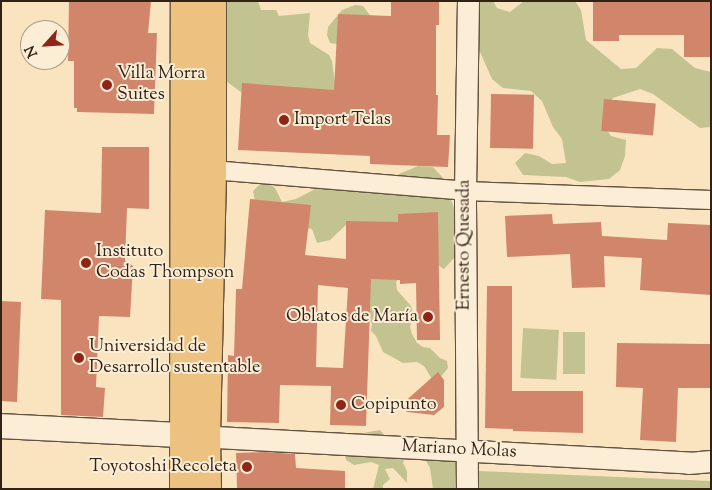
<!DOCTYPE html>
<meta charset="utf-8">
<style>
body{margin:0}
#map{position:relative;width:712px;height:490px;overflow:hidden;background:#fae4c0;font-family:"Sorts Mill Goudy",serif}
div>[style]{position:absolute}
.green>*{inset:0;background:#c2c390;transform-origin:0 0}
.building>*{inset:0;background:#d1866b;transform-origin:0 0}
.roads{filter:drop-shadow(1px 0 #635240) drop-shadow(-1px 0 #635240) drop-shadow(0 1px #635240) drop-shadow(0 -1px #635240)}
.minor>*{height:18px;margin:-9px;padding:0 9px;transform-origin:9px;border-radius:9px;background:#fcedd6}
.tertiary>*{height:21px;margin:-10.5px;padding:0 10.5px;transform-origin:10.5px;border-radius:10.5px;background:#fcedd6}
.secondary>*{height:24px;margin:-12px;padding:0 12px;transform-origin:12px;border-radius:12px;background:#fcedd6}
.trunk>*{height:28px;margin:-14px;padding:0 14px;transform-origin:14px;border-radius:14px;background:#edc280}
.dots>*{width:14px;height:14px;translate:-50% -50%;box-sizing:border-box;border:2px solid #fcedd6;border-radius:50%}
span{translate:-50% -50%;white-space:nowrap;text-align:center;line-height:1.15;-webkit-text-stroke:4px #fcedd6;paint-order:stroke}
.poi-label{font-size:18px;color:#312216}
.left{translate:0 -50%;text-align:left}
.right{translate:-100% -50%;text-align:right}
.street-label{font-size:18px;color:#312216}
.frame{position:absolute;inset:0;border:2px solid #312216;pointer-events:none}
.north{position:absolute;left:20px;top:20px;width:50px;height:50px;box-sizing:border-box;background:#fcedd6;border:1px solid #ab9c89;border-radius:50%;rotate:244deg;font-size:14px;font-weight:700;line-height:20px;text-align:center;color:#312216}
.north::after{content:'';display:block;margin:auto;width:18px;height:22px;background:#8f2418;clip-path:polygon(50% 0,100% 100%,50% 72%,0 100%)}
</style>
<div id="map">
<div class="green">
<div style="clip-path:polygon(216px 1px,258px 1px,261px 10px,276px 10px,279px 16px,310px 13px,308px 35px,310px 43px,329px 55px,332px 61px,336px 91px,245px 95px,226px 81px,224px 74px)"></div>
<div style="clip-path:polygon(474px 1px,493px 1px,497px 8px,510px 12px,524px 1px,575px 1px,581px 10px,586px 40px,621px 69px,636px 68px,657px 48px,672px 49px,695px 68px,711px 72px,711px 127px,700px 128px,653px 94px,640px 89px,613px 98px,603px 110px,603px 124px,611px 136px,626px 140px,625px 156px,620px 170px,609px 179px,580px 182px,566px 177px,523px 175px,515px 163px,525px 153px,539px 156px,552px 164px,566px 163px,562px 139px,553px 127px,542px 101px,531px 91px,503px 88px,492px 79px,480px 52px,476px 38px)"></div>
<div style="clip-path:polygon(355px 5px,363px 6px,372px 18px,337px 44px,330px 43px,327px 35px,328px 27px,342px 10px)"></div>
<div style="clip-path:polygon(418px 166px,433px 167px,443px 178px,454px 208px,459px 230px,458px 244px,454px 258px,444px 269px,374px 227px,346px 225px,330px 240px,317px 243px,312px 229px,297px 227px,256px 206px,253px 191px,264px 180px,275px 188px,282px 202px,296px 199px,323px 185px,378px 183px)"></div>
<div style="clip-path:polygon(400px 276px,396px 282px,397px 290px,411px 306px,413px 313px,410px 327px,412px 334px,417px 343px,423px 347px,430px 348px,440px 358px,447px 361px,448px 368px,439px 379px,432px 379px,424px 366px,417px 362px,403px 363px,383px 352px,376px 336px,371px 331px,372px 324px,365px 310px,366px 279px)"></div>
<div style="left:523px;top:328px;width:36px;height:50px;rotate:3deg"></div>
<div style="left:563px;top:332px;width:22px;height:42px"></div>
<div style="clip-path:polygon(380px 430px,390px 441px,407px 450px,403px 463px,407px 471px,407px 483px,393px 468px,385px 469px,390px 479px,383px 485px,383px 489px,373px 489px,379px 465px,371px 462px,354px 465px,346px 460px,342px 445px,346px 436px)"></div>
<div style="clip-path:polygon(434px 447px,448px 461px,473px 460px,467px 489px,433px 489px,430px 468px,419px 449px)"></div>
<div style="clip-path:polygon(479px 471px,711px 481px,711px 489px,479px 489px)"></div>
</div>
<div class="building">
<div style="clip-path:polygon(69px 1px,151px 1px,148px 33px,157px 33px,154px 114px,77px 112px,77px 108px,74px 108px,74px 61px,68px 61px)"></div>
<div style="clip-path:polygon(391px 1px,439px 1px,439px 25px,436px 25px,436px 95px,438px 95px,437px 135px,450px 135px,448px 167px,370px 164px,370px 156px,238px 150px,242px 83px,334px 90px,338px 14px,391px 16px)"></div>
<div style="clip-path:polygon(593px 1px,710px 1px,711px 57px,684px 57px,684px 35px,619px 35px,619px 41px,593px 41px)"></div>
<div style="left:491px;top:94px;width:43px;height:54px;rotate:1deg"></div>
<div style="left:604px;top:99px;width:52px;height:32px;rotate:5deg"></div>
<div style="clip-path:polygon(102px 147px,149px 147px,149px 209px,127px 208px,125px 261px,133px 266px,130px 317px,99px 316px,96px 387px,105px 388px,103px 417px,61px 415px,61px 300px,41px 299px,45px 210px,101px 213px)"></div>
<div style="clip-path:polygon(evenodd,250px 199px,311px 205px,305px 255px,346px 259px,346px 221px,398px 222px,398px 214px,438px 212px,440px 340px,417px 340px,416px 283px,400px 284px,400px 280px,371px 279px,366px 426px,330px 425px,331px 386px,280px 385px,279px 423px,227px 422px,228px 355px,234px 356px,236px 289px,242px 289px,250px 199px,318px 285px,348px 288px,343px 368px,316px 367px,318px 285px)"></div>
<div style="clip-path:polygon(552px 214px,553px 224px,601px 222px,602px 236px,667px 240px,668px 223px,711px 225px,711px 295px,640px 290px,642px 258px,604px 256px,605px 287px,572px 288px,570px 254px,507px 257px,505px 216px)"></div>
<div style="clip-path:polygon(487px 286px,512px 286px,512px 391px,583px 391px,583px 433px,513px 431px,513px 429px,485px 428px)"></div>
<div style="clip-path:polygon(1px 301px,21px 302px,17px 402px,1px 401px)"></div>
<div style="clip-path:polygon(617px 343px,711px 344px,711px 388px,678px 388px,676px 442px,640px 440px,643px 388px,616px 387px)"></div>
<div style="clip-path:polygon(438px 372px,444px 380px,444px 407px,434px 415px,407px 412px,401px 405px)"></div>
<div style="clip-path:polygon(266px 452px,295px 454px,296px 468px,345px 471px,345px 489px,237px 489px,236px 453px)"></div>
</div>
<div class="roads">
<div class="minor">
<div style="left:212px;top:170px;width:254px;rotate:4.7deg"></div>
<div style="left:465px;top:191px;width:246px;rotate:2.1deg"></div>
</div>
<div class="tertiary">
<div style="left:197px;top:436px;width:492px;rotate:3.1deg"></div>
<div style="left:688px;top:463px;width:23px;rotate:-5deg"></div>
<div style="left:467px;top:489px;width:298px;rotate:-90.4deg"></div>
<div style="left:465px;top:191px;width:190px;rotate:-89.1deg"></div>
</div>
<div class="secondary">
<div style="left:1px;top:426px;width:196px;rotate:2.9deg"></div>
</div>
<div class="trunk">
<div style="left:184px;top:489px;width:488px;rotate:-89.9deg"></div>
<div style="left:207px;top:489px;width:52px;rotate:-91.1deg"></div>
<div style="left:206px;top:437px;width:267px;rotate:-88.7deg"></div>
<div style="left:212px;top:170px;width:169px;rotate:-90deg"></div>
</div>
</div>
<div class="dots">
<div style="left:107px;top:85px;background:#8f2418"></div>
<div style="left:284px;top:120px;background:#8f2418"></div>
<div style="left:86px;top:263px;background:#8f2418"></div>
<div style="left:428px;top:317px;background:#8f2418"></div>
<div style="left:79px;top:358px;background:#8f2418"></div>
<div style="left:341px;top:405px;background:#8f2418"></div>
<div style="left:247px;top:467px;background:#8f2418"></div>
</div>
<div class="poi-label">
<span class="left" style="left:117px;top:85px">Villa Morra<br>Suites</span>
<span class="left" style="left:294px;top:120px">Import Telas</span>
<span class="left" style="left:96px;top:263px">Instituto<br>Codas Thompson</span>
<span class="right" style="left:418px;top:317px">Oblatos de María</span>
<span class="left" style="left:89px;top:358px">Universidad de<br>Desarrollo sustentable</span>
<span class="left" style="left:351px;top:405px">Copipunto</span>
<span class="right" style="left:237px;top:467px">Toyotoshi Recoleta</span>
</div>
<div class="street-label">
<span style="left:465px;top:245px;rotate:-90deg">Ernesto Quesada</span>
<span style="left:459px;top:450px;rotate:3deg">Mariano Molas</span>
</div>
<div class="frame"></div>
<div class="north">N</div>
</div>
